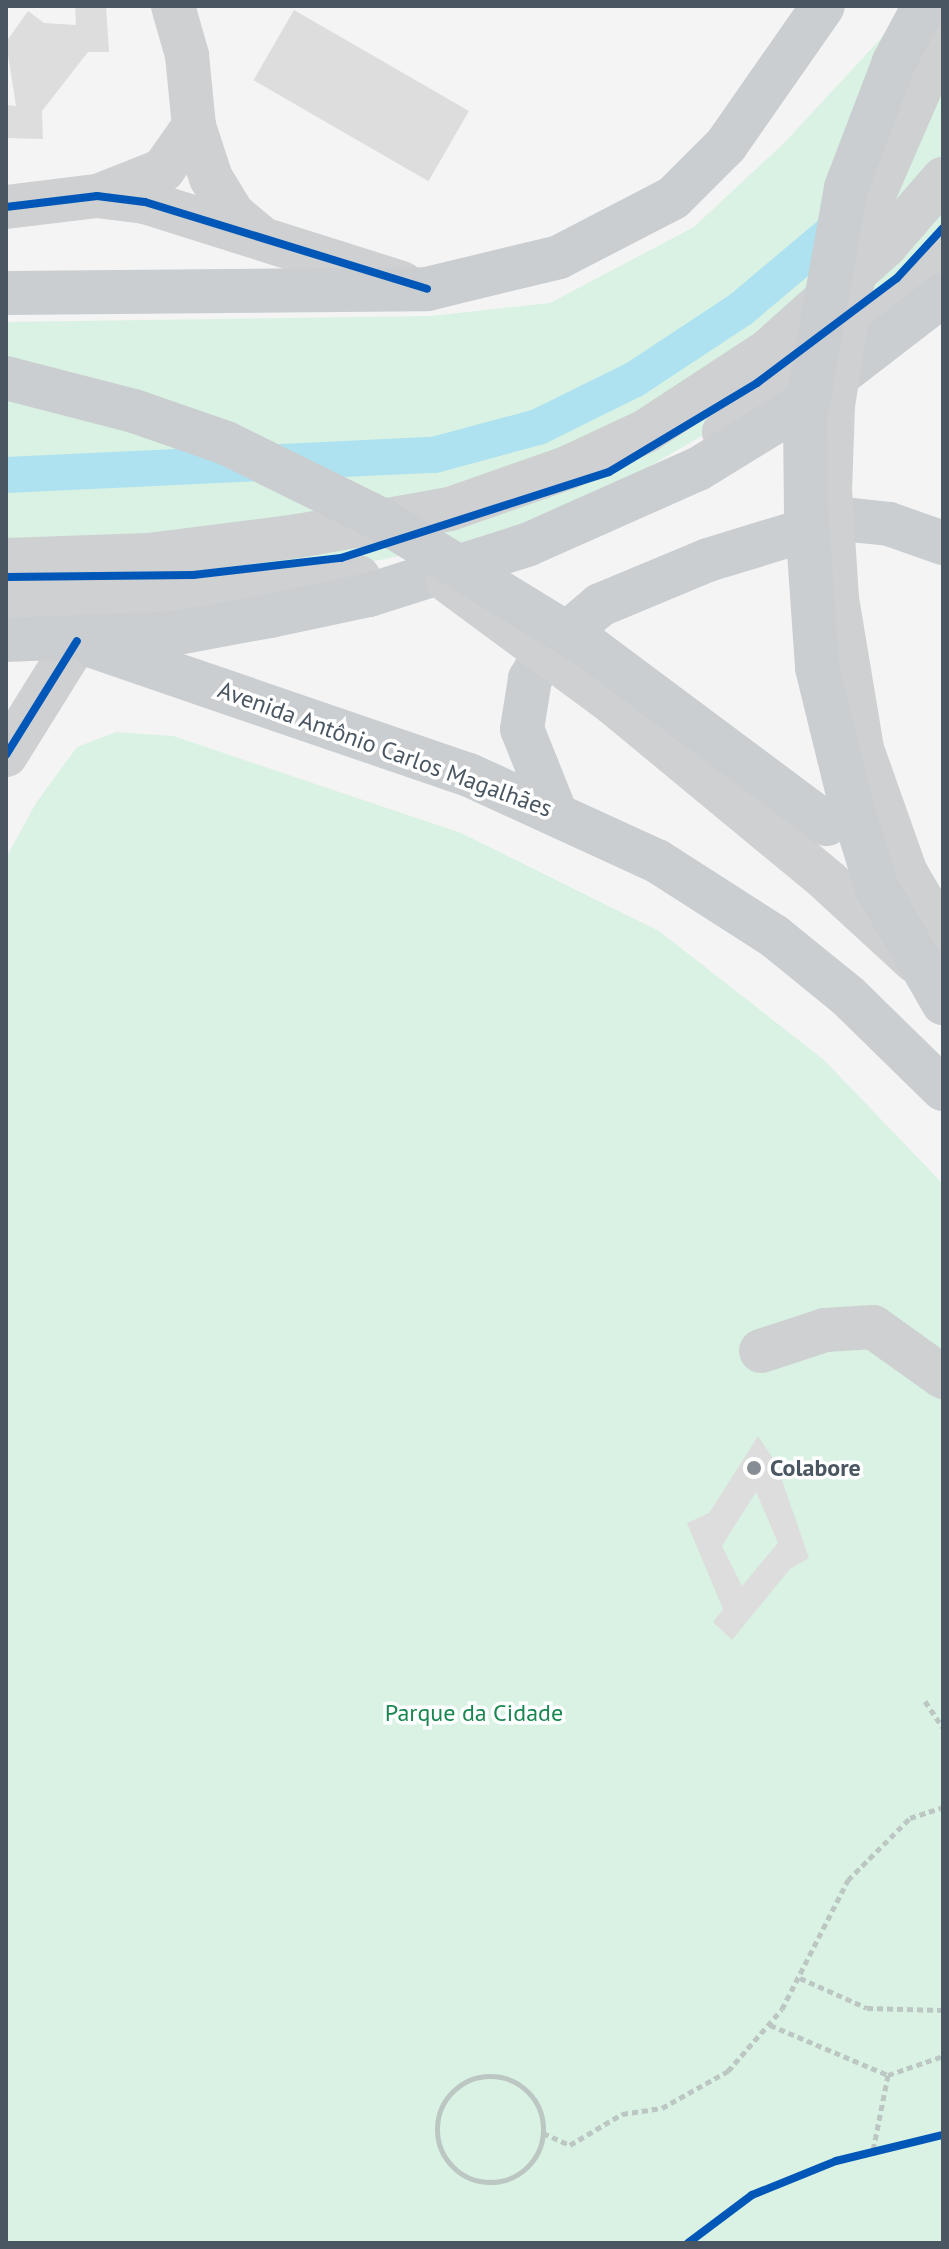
<!DOCTYPE html>
<meta charset="utf-8">
<style>
body{margin:0}
#map{position:relative;width:949px;height:2249px;overflow:hidden;background:#f4f4f4;font-family:"PT Sans",sans-serif}
div>[style]{position:absolute}
.green>*{inset:0;background:#d9f2e3}
.canal>*{height:36px;margin:-18px;padding:0 18px;transform-origin:18px;border-radius:18px;background:#aee2f0}
.building>*{inset:0;background:#ddddde;transform-origin:0 0}
.path>*{height:5px;margin-top:-2.5px;transform-origin:0;background:repeating-linear-gradient(90deg,#bcc7c4 0 6px,transparent 0 10px)}
.path>.ring{margin:-2.5px;padding:0;box-sizing:content-box;background:none;border:5px solid #bcc7c4;border-radius:50%}
.minor>*{height:44px;margin:-22px;padding:0 22px;transform-origin:22px;border-radius:22px;background:#ced0d2}
.major>*{height:44px;margin:-22px;padding:0 22px;transform-origin:22px;border-radius:22px;background:#caced1}
.minor-bridge>*{height:44px;margin:-22px;padding:0 22px;transform-origin:22px;border-radius:22px;background:#ced0d2}
.major-bridge>*{height:44px;margin:-22px;padding:0 22px;transform-origin:22px;border-radius:22px;background:#caced1}
.cycleway>*{height:8px;margin:-4px;padding:0 4px;transform-origin:4px;border-radius:4px;background:#0057b8}
.dots>*{width:22px;height:22px;translate:-50% -50%;box-sizing:border-box;border:4px solid #fff;border-radius:50%}
span{translate:-50% -50%;white-space:nowrap;text-align:center;line-height:1.15;-webkit-text-stroke:7px #fff;paint-order:stroke}
.street-label{font-size:24px;color:#4a5661}
.poi-label{font-size:24px;color:#4a5661;font-weight:700}
.left{translate:0 -50%;text-align:left}
.park-label{font-size:24px;color:#17864f}
.frame{position:absolute;inset:0;border:8px solid #4a5661;pointer-events:none}
</style>
<div id="map">
<div class="green">
<div style="clip-path:polygon(911px 6px,943px 6px,943px 243px,738px 415px,624px 481px,497px 536px,267px 583px,6px 583px,6px 322px,431px 316px,550px 303px,694px 227px,785px 142px)"></div>
<div style="clip-path:polygon(116px 732px,173px 736px,461px 833px,659px 931px,824px 1060px,943px 1184px,943px 2243px,6px 2243px,6px 858px,36px 803px,77px 747px)"></div>
</div>
<div class="canal">
<div style="left:6px;top:475px;width:428px;rotate:-2.7deg"></div>
<div style="left:434px;top:455px;width:108px;rotate:-15.1deg"></div>
<div style="left:538px;top:427px;width:108px;rotate:-26.3deg"></div>
<div style="left:635px;top:379px;width:127px;rotate:-33.4deg"></div>
<div style="left:741px;top:309px;width:141px;rotate:-40.1deg"></div>
</div>
<div class="building">
<div style="clip-path:polygon(75px 6px,106px 6px,109px 52px,88px 52px,42px 111px,43px 139px,6px 138px,6px 105px,16px 106px,6px 42px,28px 11px,44px 23px,76px 25px)"></div>
<div style="left:294px;top:10px;width:202px;height:81px;rotate:30deg"></div>
<div style="clip-path:polygon(evenodd,758px 1436px,776px 1463px,809px 1558px,790px 1569px,732px 1640px,713px 1622px,723px 1609px,687px 1523px,709px 1513px,758px 1436px,756px 1492px,778px 1543px,742px 1586px,722px 1546px,756px 1492px)"></div>
</div>
<div class="path">
<div style="left:925px;top:1701px;width:32px;rotate:56deg"></div>
<div style="left:800px;top:1978px;width:73px;rotate:24.1deg"></div>
<div style="left:867px;top:2008px;width:76px;rotate:1.5deg"></div>
<div style="left:770px;top:2025px;width:128px;rotate:23deg"></div>
<div style="left:888px;top:2075px;width:77px;rotate:101.2deg"></div>
<div style="left:888px;top:2075px;width:58px;rotate:-19.1deg"></div>
<div class="ring" style="left:437px;top:2076px;width:101px;height:101px"></div>
<div style="left:543px;top:2133px;width:30px;rotate:24deg"></div>
<div style="left:570px;top:2145px;width:61px;rotate:-30.8deg"></div>
<div style="left:622px;top:2114px;width:40px;rotate:-8.5deg"></div>
<div style="left:662px;top:2108px;width:76px;rotate:-29.3deg"></div>
<div style="left:728px;top:2071px;width:82px;rotate:-48.9deg"></div>
<div style="left:782px;top:2009px;width:145px;rotate:-62.9deg"></div>
<div style="left:848px;top:1880px;width:88px;rotate:-45deg"></div>
<div style="left:910px;top:1818px;width:35px;rotate:-18deg"></div>
<div style="left:688px;top:2243px;width:80px;rotate:-36.9deg"></div>
<div style="left:752px;top:2195px;width:91px;rotate:-22deg"></div>
<div style="left:836px;top:2161px;width:110px;rotate:-13.7deg"></div>
</div>
<div class="minor">
<div style="left:173px;top:6px;width:51px;rotate:74.1deg"></div>
<div style="left:187px;top:55px;width:71px;rotate:84.4deg"></div>
<div style="left:194px;top:126px;width:55px;rotate:71.9deg"></div>
<div style="left:211px;top:178px;width:42px;rotate:58.6deg"></div>
<div style="left:233px;top:214px;width:34px;rotate:40deg"></div>
<div style="left:103px;top:194px;width:65px;rotate:-21.8deg"></div>
<div style="left:163px;top:170px;width:54px;rotate:-54.8deg"></div>
<div style="left:6px;top:207px;width:92px;rotate:-6.9deg"></div>
<div style="left:97px;top:196px;width:48px;rotate:7.1deg"></div>
<div style="left:145px;top:202px;width:269px;rotate:17.5deg"></div>
<div style="left:724px;top:432px;width:247px;rotate:-36.8deg"></div>
<div style="left:922px;top:284px;width:33px;rotate:-51deg"></div>
<div style="left:6px;top:560px;width:142px;rotate:-2deg"></div>
<div style="left:148px;top:555px;width:151px;rotate:-7.2deg"></div>
<div style="left:298px;top:536px;width:154px;rotate:-10.1deg"></div>
<div style="left:450px;top:509px;width:126px;rotate:-19.4deg"></div>
<div style="left:569px;top:467px;width:85px;rotate:-25.1deg"></div>
<div style="left:646px;top:431px;width:146px;rotate:-33.3deg"></div>
<div style="left:768px;top:351px;width:157px;rotate:-41.9deg"></div>
<div style="left:885px;top:246px;width:89px;rotate:-49.1deg"></div>
<div style="left:6px;top:600px;width:184px"></div>
<div style="left:190px;top:600px;width:170px;rotate:-7.8deg"></div>
<div style="left:6px;top:755px;width:134px;rotate:-58.1deg"></div>
<div style="left:829px;top:882px;width:117px;rotate:42.6deg"></div>
<div style="left:761px;top:1351px;width:67px;rotate:-18.2deg"></div>
<div style="left:825px;top:1330px;width:48px;rotate:-3.6deg"></div>
<div style="left:873px;top:1327px;width:86px;rotate:35.5deg"></div>
</div>
<div class="major">
<div style="left:6px;top:293px;width:421px;rotate:-0.5deg"></div>
<div style="left:427px;top:289px;width:136px;rotate:-13.6deg"></div>
<div style="left:559px;top:257px;width:128px;rotate:-27.4deg"></div>
<div style="left:673px;top:198px;width:75px;rotate:-45deg"></div>
<div style="left:726px;top:145px;width:169px;rotate:-55.1deg"></div>
<div style="left:6px;top:640px;width:171px;rotate:-2.3deg"></div>
<div style="left:177px;top:633px;width:95px;rotate:-10.4deg"></div>
<div style="left:270px;top:616px;width:101px;rotate:-12deg"></div>
<div style="left:369px;top:595px;width:166px;rotate:-17.6deg"></div>
<div style="left:527px;top:545px;width:187px;rotate:-24deg"></div>
<div style="left:698px;top:469px;width:109px;rotate:-31.5deg"></div>
<div style="left:791px;top:412px;width:192px;rotate:-37.6deg"></div>
<div style="left:95px;top:647px;width:395px;rotate:18.9deg"></div>
<div style="left:469px;top:775px;width:207px;rotate:24.6deg"></div>
<div style="left:657px;top:861px;width:139px;rotate:32.7deg"></div>
<div style="left:774px;top:936px;width:95px;rotate:39deg"></div>
<div style="left:848px;top:996px;width:133px;rotate:44.4deg"></div>
<div style="left:554px;top:809px;width:86px;rotate:-111.8deg"></div>
<div style="left:522px;top:729px;width:51px;rotate:-80.9deg"></div>
<div style="left:530px;top:679px;width:32px;rotate:-60deg"></div>
<div style="left:546px;top:651px;width:71px;rotate:-40.4deg"></div>
<div style="left:600px;top:605px;width:117px;rotate:-22.6deg"></div>
<div style="left:708px;top:560px;width:140px;rotate:-17deg"></div>
<div style="left:842px;top:519px;width:47px;rotate:6.1deg"></div>
<div style="left:889px;top:524px;width:57px;rotate:19.4deg"></div>
</div>
<div class="minor-bridge">
<div style="left:943px;top:36px;width:203px;rotate:113.5deg"></div>
<div style="left:862px;top:222px;width:186px;rotate:99deg"></div>
<div style="left:833px;top:406px;width:84px;rotate:92deg"></div>
<div style="left:830px;top:490px;width:109px;rotate:86.3deg"></div>
<div style="left:837px;top:599px;width:152px;rotate:80.5deg"></div>
<div style="left:862px;top:749px;width:132px;rotate:70.5deg"></div>
<div style="left:906px;top:873px;width:73px;rotate:59.6deg"></div>
<div style="left:448px;top:581px;width:205px;rotate:36.5deg"></div>
<div style="left:613px;top:703px;width:281px;rotate:39.6deg"></div>
</div>
<div class="major-bridge">
<div style="left:924px;top:6px;width:64px;rotate:118.2deg"></div>
<div style="left:894px;top:62px;width:135px;rotate:110.9deg"></div>
<div style="left:846px;top:188px;width:235px;rotate:100.1deg"></div>
<div style="left:805px;top:419px;width:90px;rotate:89.4deg"></div>
<div style="left:806px;top:509px;width:159px;rotate:86deg"></div>
<div style="left:817px;top:668px;width:130px;rotate:76.2deg"></div>
<div style="left:848px;top:794px;width:98px;rotate:72.9deg"></div>
<div style="left:877px;top:888px;width:133px;rotate:60.1deg"></div>
<div style="left:6px;top:378px;width:132px;rotate:14.5deg"></div>
<div style="left:134px;top:411px;width:97px;rotate:19.2deg"></div>
<div style="left:226px;top:443px;width:174px;rotate:26.3deg"></div>
<div style="left:382px;top:520px;width:241px;rotate:31.5deg"></div>
<div style="left:588px;top:646px;width:298px;rotate:36.7deg"></div>
</div>
<div class="cycleway">
<div style="left:6px;top:207px;width:92px;rotate:-6.9deg"></div>
<div style="left:97px;top:196px;width:48px;rotate:7.1deg"></div>
<div style="left:145px;top:202px;width:295px;rotate:17.1deg"></div>
<div style="left:6px;top:577px;width:187px;rotate:-0.6deg"></div>
<div style="left:193px;top:575px;width:149px;rotate:-6.6deg"></div>
<div style="left:341px;top:558px;width:281px;rotate:-17.8deg"></div>
<div style="left:609px;top:472px;width:173px;rotate:-31deg"></div>
<div style="left:757px;top:383px;width:175px;rotate:-36.9deg"></div>
<div style="left:897px;top:278px;width:68px;rotate:-47.4deg"></div>
<div style="left:6px;top:755px;width:134px;rotate:-58.1deg"></div>
<div style="left:688px;top:2243px;width:80px;rotate:-36.9deg"></div>
<div style="left:752px;top:2195px;width:91px;rotate:-22deg"></div>
<div style="left:836px;top:2161px;width:110px;rotate:-13.7deg"></div>
</div>
<div class="dots">
<div style="left:754px;top:1468px;background:#868d94"></div>
</div>
<div class="street-label">
<span style="left:385px;top:749px;rotate:20deg">Avenida Antônio Carlos Magalhães</span>
</div>
<div class="poi-label">
<span class="left" style="left:770px;top:1468px">Colabore</span>
</div>
<div class="park-label">
<span style="left:474px;top:1713px">Parque da Cidade</span>
</div>
<div class="frame"></div>
</div>
